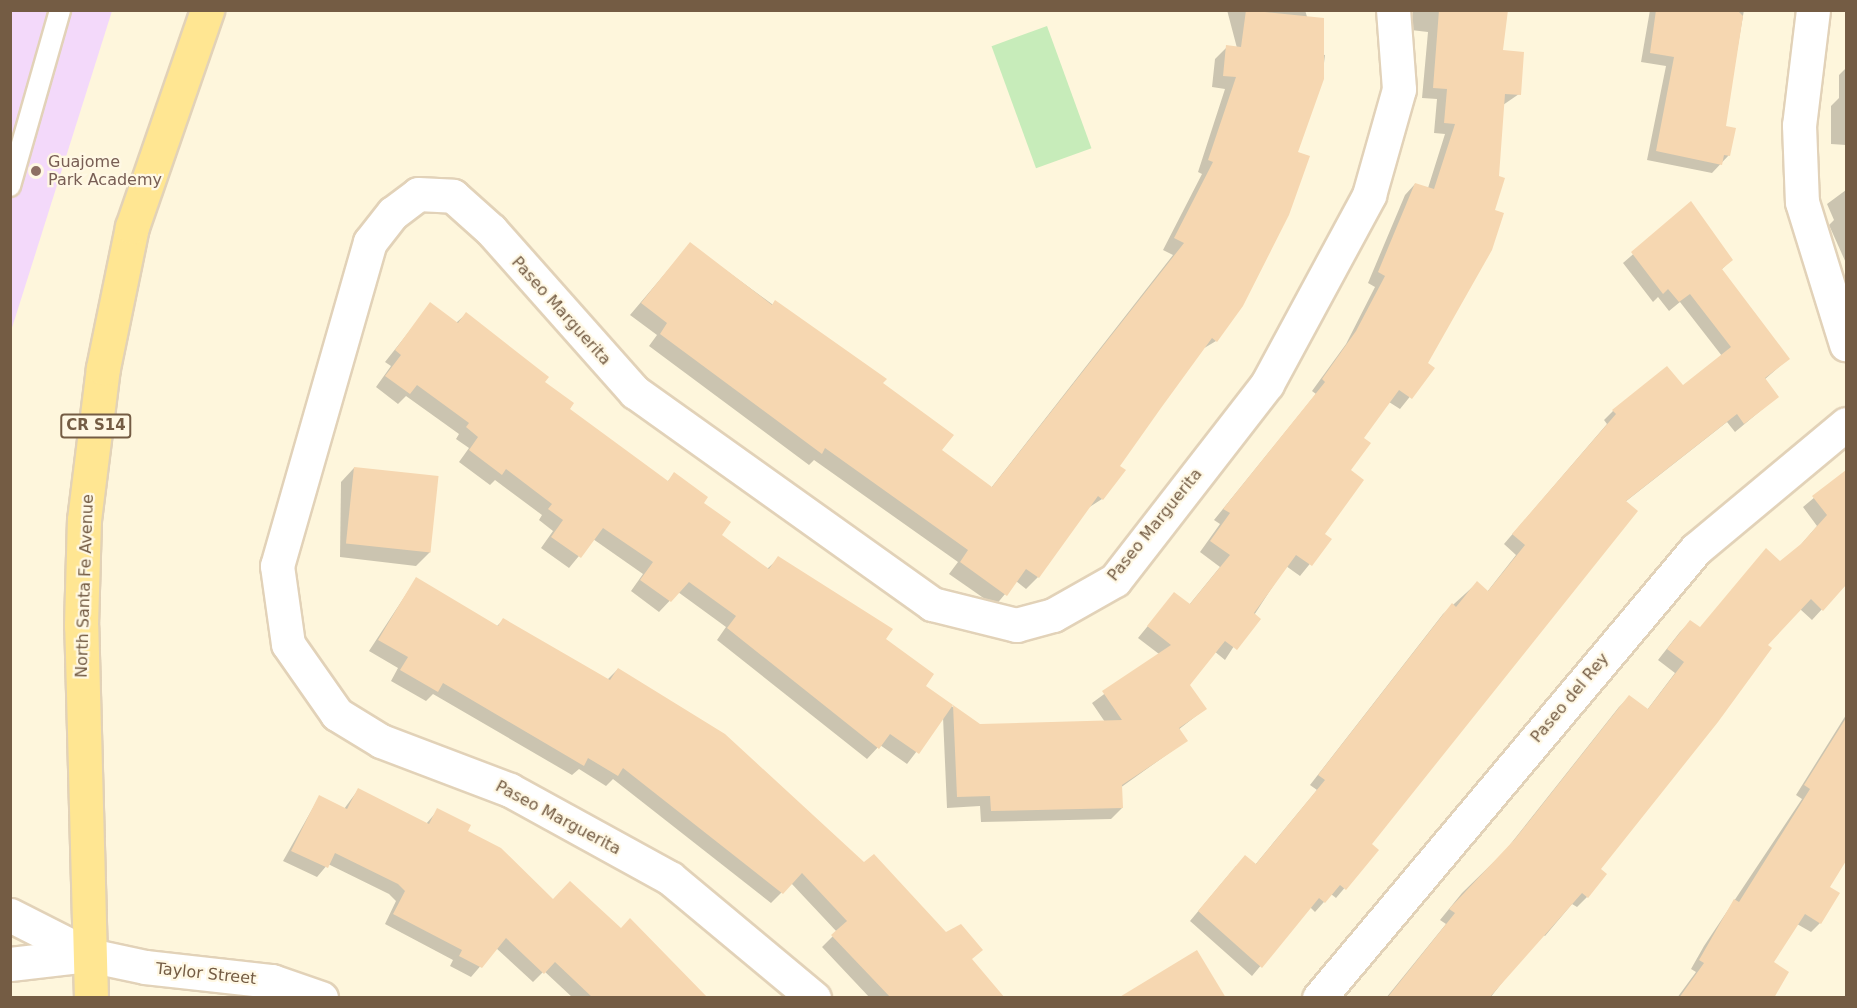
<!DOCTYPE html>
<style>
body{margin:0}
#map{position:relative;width:1857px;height:1008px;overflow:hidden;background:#fef6dc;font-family:"DejaVu Sans",sans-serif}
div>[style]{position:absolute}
.education>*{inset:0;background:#f3d9fa}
.green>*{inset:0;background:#c7ecba;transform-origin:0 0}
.shadow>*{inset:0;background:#0003}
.building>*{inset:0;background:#f6d7b1;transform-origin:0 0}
.roads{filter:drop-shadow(2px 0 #e2d2b8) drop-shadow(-2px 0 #e2d2b8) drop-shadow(0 2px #e2d2b8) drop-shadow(0 -2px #e2d2b8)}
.lane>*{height:20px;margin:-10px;padding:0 10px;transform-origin:10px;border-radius:10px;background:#fff}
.street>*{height:33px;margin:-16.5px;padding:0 16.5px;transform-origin:16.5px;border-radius:16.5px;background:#fff}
.secondary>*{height:33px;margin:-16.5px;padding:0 16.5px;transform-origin:16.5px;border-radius:16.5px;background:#fff}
.primary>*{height:33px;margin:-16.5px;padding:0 16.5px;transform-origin:16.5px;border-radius:16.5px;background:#ffe692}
.dots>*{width:16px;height:16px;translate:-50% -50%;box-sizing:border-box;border:3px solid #fff8e4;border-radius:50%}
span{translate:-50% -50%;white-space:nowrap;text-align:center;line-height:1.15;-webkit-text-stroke:4.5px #fff8e4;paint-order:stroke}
.shield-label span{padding:2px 4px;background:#fff8e4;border:2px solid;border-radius:4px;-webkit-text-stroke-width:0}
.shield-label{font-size:15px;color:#745c44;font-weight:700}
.education-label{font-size:16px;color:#785e54}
.left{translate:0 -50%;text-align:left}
.street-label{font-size:16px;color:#745c44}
.frame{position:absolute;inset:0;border:12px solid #745c44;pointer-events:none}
</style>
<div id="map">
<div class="education">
<div style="clip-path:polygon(11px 11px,112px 11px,11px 331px)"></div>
</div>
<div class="green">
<div style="left:1047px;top:26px;width:130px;height:59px;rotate:70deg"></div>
</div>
<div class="shadow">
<div style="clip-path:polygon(1227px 10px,1305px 10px,1318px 54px,1325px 55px,1322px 79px,1216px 341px,1201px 350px,1118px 466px,1102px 499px,1088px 508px,1038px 577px,1026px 589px,1016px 581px,995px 606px,949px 574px,958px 562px,814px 460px,809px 465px,649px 346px,657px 335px,630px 315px,690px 244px,881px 384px,940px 451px,991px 488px,1173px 255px,1163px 250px,1202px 174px,1198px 172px,1225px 89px,1212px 87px,1215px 59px,1227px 47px,1237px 48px)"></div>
<div style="clip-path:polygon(1413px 10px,1507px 10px,1502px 52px,1519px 94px,1503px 105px,1426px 363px,1433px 368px,1400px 409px,1389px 402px,1362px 438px,1322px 534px,1330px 539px,1300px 576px,1286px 566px,1225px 660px,1214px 651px,1189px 685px,1205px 709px,1178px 730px,1186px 741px,1120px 788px,1122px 808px,1111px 819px,981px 822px,980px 806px,947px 808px,943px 717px,907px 764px,880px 745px,867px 759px,717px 640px,726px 627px,678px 592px,659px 612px,631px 591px,643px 574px,593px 539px,569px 568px,541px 548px,553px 531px,539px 520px,542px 515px,495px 480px,490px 485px,459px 462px,469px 448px,456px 439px,459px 434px,406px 396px,398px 404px,376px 387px,391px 366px,385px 362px,431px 304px,456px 323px,466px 314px,568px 409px,667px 482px,675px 474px,702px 503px,720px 535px,767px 569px,779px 558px,884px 640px,924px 686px,979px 726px,1105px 722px,1092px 703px,1159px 654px,1138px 638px,1174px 594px,1189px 605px,1220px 567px,1200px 552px,1220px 524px,1214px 520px,1316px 394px,1312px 391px,1346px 344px,1375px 287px,1368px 283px,1405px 195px,1415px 184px,1428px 188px,1445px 134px,1434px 133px,1437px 99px,1422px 98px,1428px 32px,1411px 30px)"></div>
<div style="clip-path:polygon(1650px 10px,1744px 10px,1724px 127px,1729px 155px,1712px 173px,1647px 160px,1666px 66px,1641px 62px)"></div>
<div style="clip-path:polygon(1846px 68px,1846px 145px,1831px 144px,1831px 106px,1839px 98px,1839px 75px)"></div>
<div style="clip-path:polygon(1846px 190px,1846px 263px,1829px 225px,1834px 220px,1827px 204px)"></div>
<div style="clip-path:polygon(1691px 204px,1731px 260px,1721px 270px,1788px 359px,1764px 380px,1777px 397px,1735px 432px,1727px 422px,1625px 502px,1369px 844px,1377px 850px,1336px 898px,1331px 894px,1315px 912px,1310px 907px,1252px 976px,1190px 921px,1236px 866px,1255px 865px,1317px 790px,1310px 785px,1443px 614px,1477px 583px,1487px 592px,1516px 555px,1504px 544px,1607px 424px,1604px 420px,1613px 411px,1682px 387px,1722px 356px,1680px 302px,1669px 311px,1658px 297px,1653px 302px,1623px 263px)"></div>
<div style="clip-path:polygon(354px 468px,430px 552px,416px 566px,340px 557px,341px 482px)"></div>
<div style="clip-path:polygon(1846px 471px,1846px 583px,1812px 620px,1800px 609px,1766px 645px,1599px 869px,1587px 897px,1577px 907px,1572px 904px,1545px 936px,1541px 933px,1490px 998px,1386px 998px,1446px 924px,1440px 920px,1462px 893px,1505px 851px,1619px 707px,1629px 697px,1647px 710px,1675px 673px,1658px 660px,1680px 632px,1690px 622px,1699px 629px,1798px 548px,1817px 526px,1803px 507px)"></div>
<div style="clip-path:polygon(416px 579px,496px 627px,503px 620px,607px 680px,618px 669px,970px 960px,986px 998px,870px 998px,822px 947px,837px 932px,791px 883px,771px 903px,613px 779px,606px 786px,579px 769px,572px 775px,433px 694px,426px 701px,391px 681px,398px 668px,369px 651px)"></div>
<div style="clip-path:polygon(1846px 715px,1846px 858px,1828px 888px,1820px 923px,1811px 932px,1797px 924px,1772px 963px,1772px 998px,1677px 998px,1696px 972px,1691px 969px,1704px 946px,1802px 799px,1796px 795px)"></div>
<div style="clip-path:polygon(358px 790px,426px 824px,438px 810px,552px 901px,620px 930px,706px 998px,573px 998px,544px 971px,533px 982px,496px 948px,471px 977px,450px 966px,453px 960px,385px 924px,396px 901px,389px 894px,328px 864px,317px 877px,283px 861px,319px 797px,344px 809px)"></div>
</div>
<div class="building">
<div style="clip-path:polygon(1246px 10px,1324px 18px,1324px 79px,1298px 152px,1310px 156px,1289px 215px,1243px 306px,1217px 342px,1212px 338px,1161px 408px,1120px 466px,1126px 470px,1103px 500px,1098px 496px,1039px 578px,1026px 569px,1007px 596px,960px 562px,968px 550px,825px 448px,822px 454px,660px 334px,667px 323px,641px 303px,690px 242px,772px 305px,775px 300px,887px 379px,883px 383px,954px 435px,942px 450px,992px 487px,1184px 243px,1174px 238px,1213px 162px,1208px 160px,1236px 77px,1223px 76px,1226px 45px,1241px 47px)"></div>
<div style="clip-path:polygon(1439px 10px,1508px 10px,1503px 50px,1524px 52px,1521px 95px,1505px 94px,1499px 176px,1505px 178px,1495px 210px,1504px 213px,1492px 250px,1428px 363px,1435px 368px,1412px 399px,1399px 390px,1364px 438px,1371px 443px,1351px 470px,1364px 480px,1325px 534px,1332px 539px,1312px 566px,1296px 555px,1254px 613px,1261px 619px,1237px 650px,1225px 641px,1190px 685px,1207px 709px,1179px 728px,1188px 741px,1122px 785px,1123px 808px,991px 811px,990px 796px,957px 797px,953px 705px,919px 754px,890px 734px,879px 749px,727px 628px,736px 616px,689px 582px,671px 602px,640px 580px,653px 562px,603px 528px,581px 558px,551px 537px,563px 520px,548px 509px,552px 504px,506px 469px,502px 475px,469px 450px,478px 437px,466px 427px,469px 423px,417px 385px,410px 394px,385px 376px,401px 355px,395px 350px,430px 302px,458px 323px,466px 312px,549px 377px,545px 382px,574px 403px,570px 409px,668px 481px,674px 472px,708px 497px,704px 503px,731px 522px,722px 535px,769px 569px,778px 556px,893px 629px,886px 639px,934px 674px,926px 686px,980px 724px,1122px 720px,1102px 691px,1171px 645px,1147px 626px,1174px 592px,1190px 604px,1230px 555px,1210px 541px,1230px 513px,1223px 509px,1325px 382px,1322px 379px,1356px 331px,1385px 276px,1378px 272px,1415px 183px,1434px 189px,1455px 124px,1444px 123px,1447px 89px,1433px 88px)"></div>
<div style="clip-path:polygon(1656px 10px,1737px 10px,1743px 16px,1726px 126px,1736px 128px,1730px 156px,1724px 155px,1722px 165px,1656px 151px,1674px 57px,1650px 53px)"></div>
<div style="clip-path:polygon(1691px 201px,1733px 260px,1722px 269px,1790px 359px,1765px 378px,1779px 397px,1744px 424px,1737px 414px,1626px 501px,1638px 511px,1372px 844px,1379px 850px,1346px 890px,1340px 885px,1325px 903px,1319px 898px,1262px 968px,1198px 911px,1245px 855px,1256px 864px,1325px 780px,1318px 775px,1452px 603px,1456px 607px,1477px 581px,1488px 591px,1525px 545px,1512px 534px,1616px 414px,1612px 410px,1667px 366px,1683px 385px,1731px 347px,1690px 294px,1679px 302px,1668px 289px,1663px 294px,1631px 252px)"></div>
<div style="left:354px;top:467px;width:85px;height:77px;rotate:6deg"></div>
<div style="clip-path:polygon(1846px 470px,1846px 585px,1823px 611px,1811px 599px,1768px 645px,1772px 648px,1718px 722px,1601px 869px,1607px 874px,1588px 898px,1582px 893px,1489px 998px,1387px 998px,1455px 913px,1449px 909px,1515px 839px,1629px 695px,1648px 709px,1684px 662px,1667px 649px,1690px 620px,1700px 627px,1766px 548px,1780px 561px,1801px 544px,1827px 515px,1812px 496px)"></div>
<div style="clip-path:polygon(416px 577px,498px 626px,503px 618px,610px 680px,618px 668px,725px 734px,864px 862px,874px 854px,946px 932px,961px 924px,983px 950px,972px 959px,1005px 998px,891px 998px,831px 935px,847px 921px,802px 873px,783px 894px,623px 768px,618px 776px,588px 758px,584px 766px,443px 683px,438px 692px,400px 670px,408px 657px,378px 640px)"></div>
<div style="clip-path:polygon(1846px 718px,1846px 861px,1830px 887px,1840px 893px,1821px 924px,1805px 914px,1774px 962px,1789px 972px,1774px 998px,1679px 998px,1704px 963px,1699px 960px,1734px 899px,1739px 902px,1810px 789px,1804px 785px)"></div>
<div style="clip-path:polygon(358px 788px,429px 824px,437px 808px,471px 825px,468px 831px,501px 848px,553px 899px,570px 881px,621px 928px,630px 918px,708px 998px,593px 998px,555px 962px,544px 974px,506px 938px,482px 968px,459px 956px,462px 950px,393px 914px,405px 891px,398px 884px,335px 853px,328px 868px,291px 851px,319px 795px,347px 809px)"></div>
<div style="clip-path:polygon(1197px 950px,1226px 998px,1118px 998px)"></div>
</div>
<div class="roads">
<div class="lane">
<div style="left:10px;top:186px;width:183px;rotate:-74.1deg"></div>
</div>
<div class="street">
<div style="left:1813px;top:10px;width:116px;rotate:96.9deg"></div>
<div style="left:1799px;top:125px;width:77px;rotate:87.8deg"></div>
<div style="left:1802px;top:202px;width:149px;rotate:72.8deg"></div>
<div style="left:10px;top:915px;width:89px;rotate:26.9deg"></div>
<div style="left:10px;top:964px;width:80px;rotate:-6.5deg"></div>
<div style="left:814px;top:998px;width:187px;rotate:-140.2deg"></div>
<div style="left:670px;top:878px;width:183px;rotate:-151.2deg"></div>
<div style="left:510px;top:790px;width:138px;rotate:-159.2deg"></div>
<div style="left:381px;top:741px;width:52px;rotate:-148.5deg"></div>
<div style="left:337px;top:714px;width:85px;rotate:-125deg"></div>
<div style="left:288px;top:644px;width:79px;rotate:-98deg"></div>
<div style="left:277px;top:566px;width:337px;rotate:-74deg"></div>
<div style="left:370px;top:242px;width:37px;rotate:-52deg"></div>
<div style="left:393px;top:213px;width:31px;rotate:-37deg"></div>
<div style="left:418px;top:194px;width:35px;rotate:3deg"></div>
<div style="left:453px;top:196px;width:51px;rotate:41.8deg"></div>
<div style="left:491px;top:230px;width:217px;rotate:48.4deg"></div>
<div style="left:635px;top:392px;width:365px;rotate:35.5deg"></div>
<div style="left:932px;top:604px;width:87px;rotate:14deg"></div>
<div style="left:1016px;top:625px;width:38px;rotate:-15deg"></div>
<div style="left:1053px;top:615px;width:71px;rotate:-29.4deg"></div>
<div style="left:1115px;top:580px;width:248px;rotate:-52.2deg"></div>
<div style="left:1267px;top:384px;width:215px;rotate:-61.6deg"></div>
<div style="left:1369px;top:195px;width:110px;rotate:-74.2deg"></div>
<div style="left:1399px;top:89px;width:79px;rotate:-94.3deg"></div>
<div style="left:1319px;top:998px;width:586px;rotate:-49.98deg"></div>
<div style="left:1696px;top:549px;width:195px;rotate:-39.8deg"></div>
</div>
<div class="secondary">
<div style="left:89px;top:955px;width:57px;rotate:12.1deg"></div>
<div style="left:145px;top:967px;width:128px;rotate:6.3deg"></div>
<div style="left:272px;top:981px;width:52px;rotate:19.1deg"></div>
</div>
<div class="primary">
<div style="left:91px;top:998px;width:372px;rotate:-91.5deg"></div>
<div style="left:81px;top:626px;width:106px;rotate:-88.4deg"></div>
<div style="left:84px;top:520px;width:153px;rotate:-82.9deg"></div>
<div style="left:103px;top:368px;width:144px;rotate:-78.4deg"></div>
<div style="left:132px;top:227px;width:230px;rotate:-70.9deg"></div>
</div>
</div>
<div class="dots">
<div style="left:36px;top:171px;background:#8d6e63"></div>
</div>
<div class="shield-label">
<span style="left:96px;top:426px">CR S14</span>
</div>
<div class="education-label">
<span class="left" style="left:48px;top:171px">Guajome<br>Park Academy</span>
</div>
<div class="street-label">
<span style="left:561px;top:311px;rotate:48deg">Paseo Marguerita</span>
<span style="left:1155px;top:525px;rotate:-51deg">Paseo Marguerita</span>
<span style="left:85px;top:586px;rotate:-88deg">North Santa Fe Avenue</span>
<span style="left:1570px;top:698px;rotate:-50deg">Paseo del Rey</span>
<span style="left:558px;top:818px;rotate:28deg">Paseo Marguerita</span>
<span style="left:206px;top:974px;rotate:6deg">Taylor Street</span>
</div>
<div class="frame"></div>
</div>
